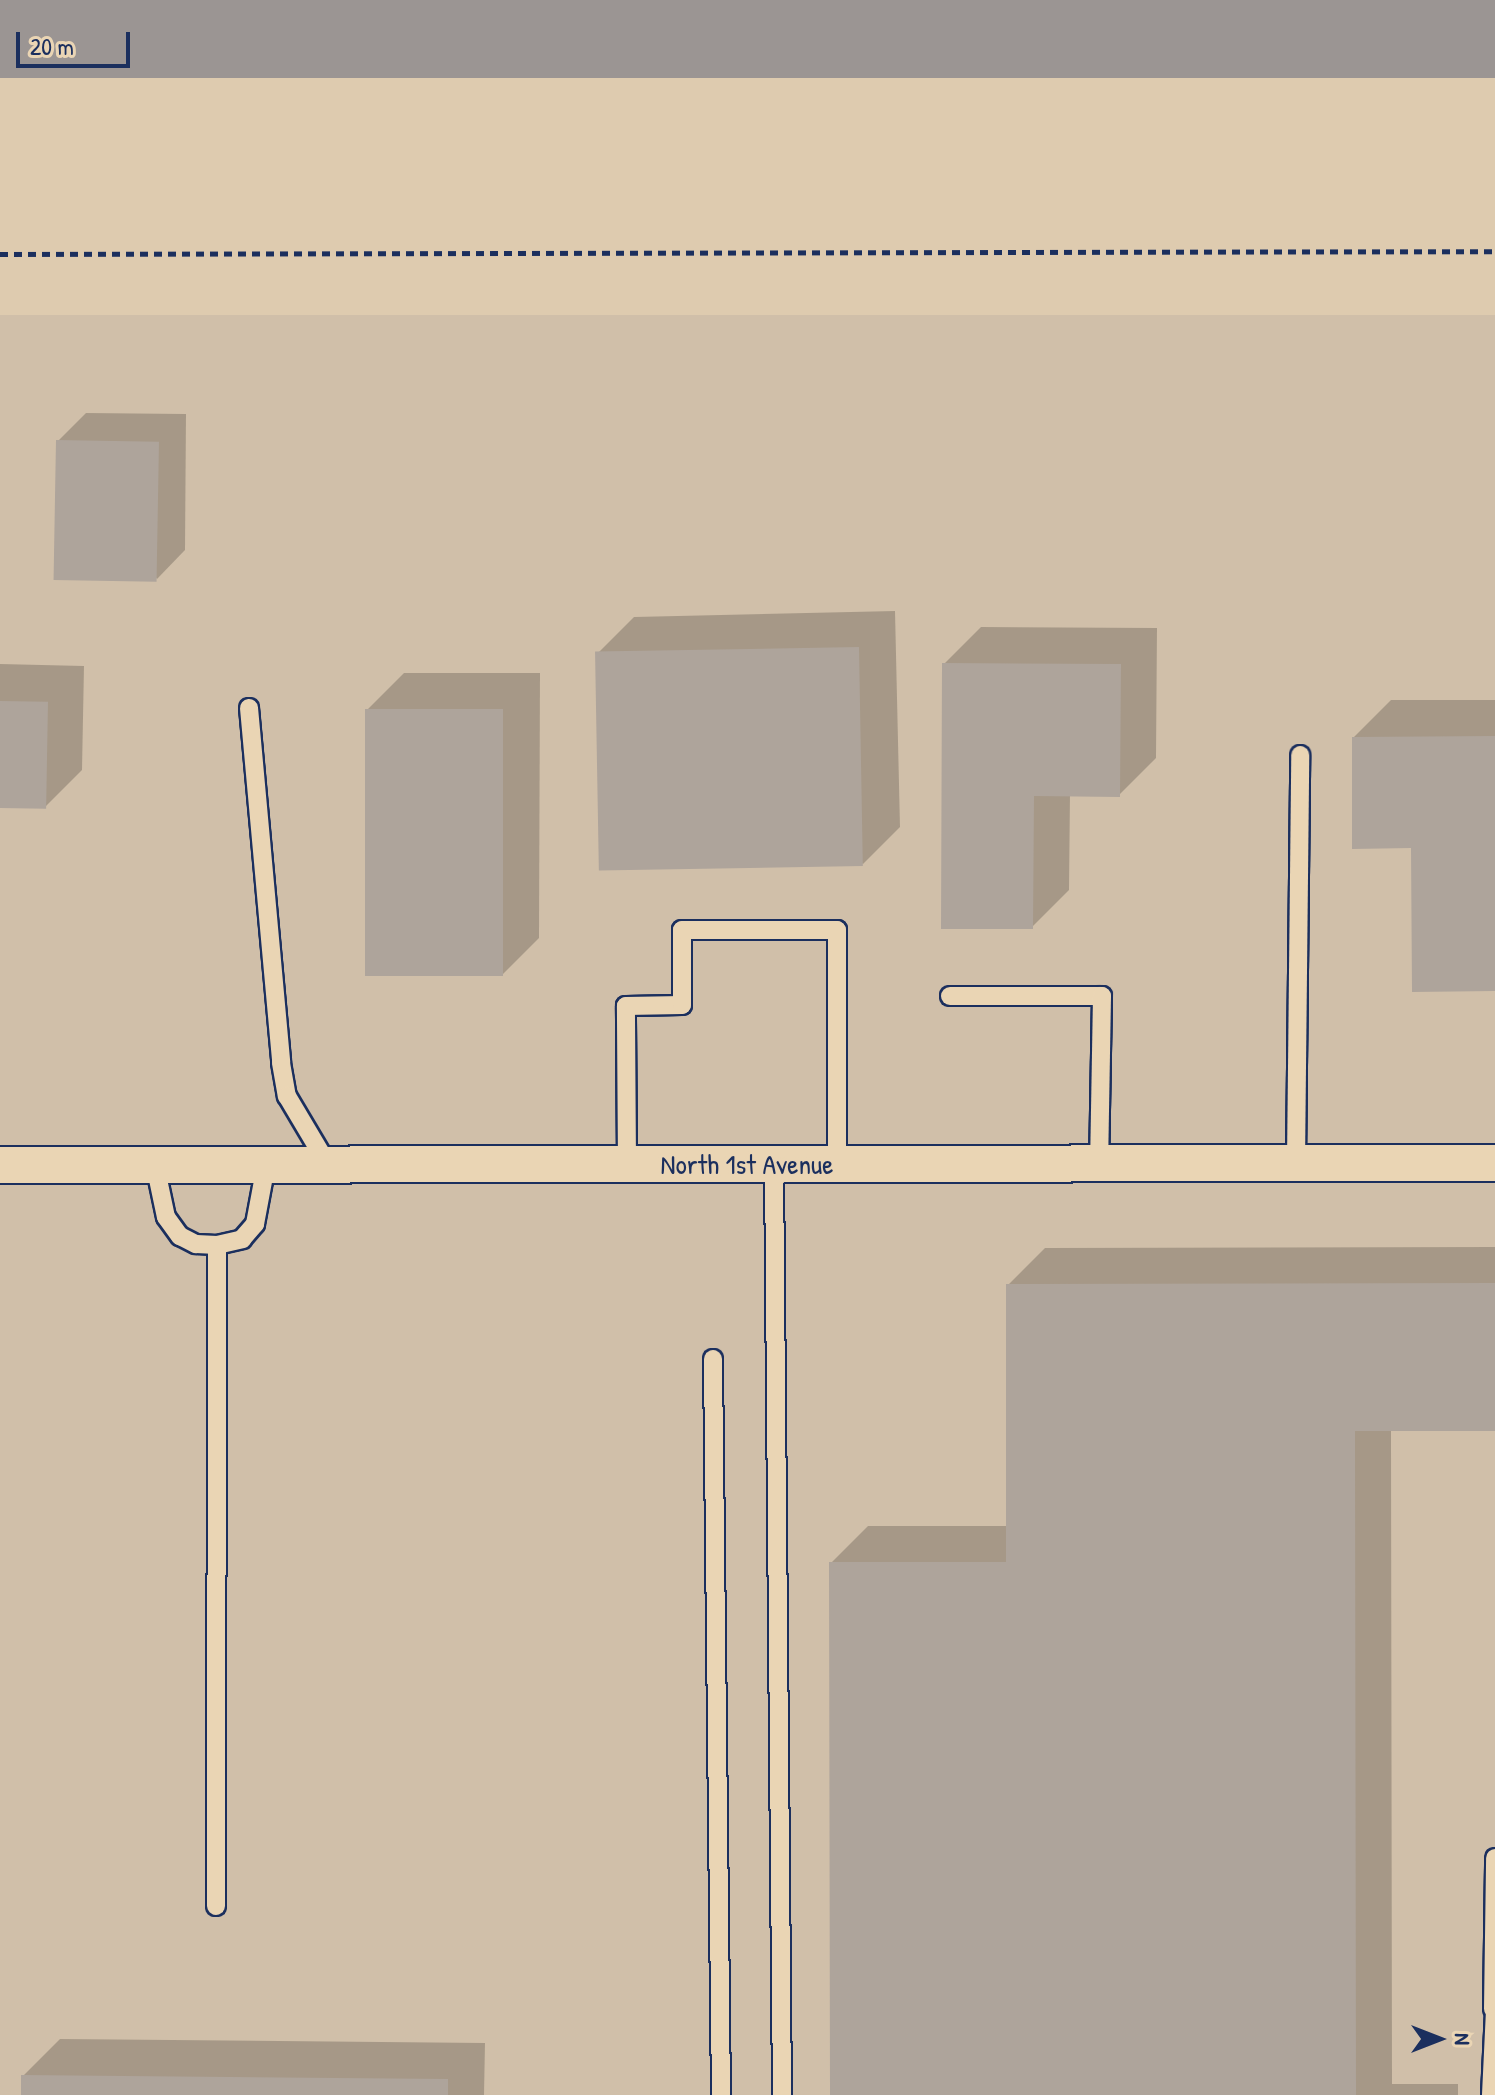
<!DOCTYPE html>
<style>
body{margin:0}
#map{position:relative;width:1495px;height:2095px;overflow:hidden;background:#decbaf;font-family:"Patrick Hand",sans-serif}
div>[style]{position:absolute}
.built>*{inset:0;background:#d0bfa9;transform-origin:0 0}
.water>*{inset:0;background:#9b9593;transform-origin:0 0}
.shadow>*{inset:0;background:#0003}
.building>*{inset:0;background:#aea49b;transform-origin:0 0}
.path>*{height:5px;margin-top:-2.5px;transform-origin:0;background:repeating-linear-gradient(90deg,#1b2f5e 0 8px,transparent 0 14px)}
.roads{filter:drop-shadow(2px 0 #1b2f5e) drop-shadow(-2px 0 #1b2f5e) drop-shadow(0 2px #1b2f5e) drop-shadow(0 -2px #1b2f5e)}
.service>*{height:18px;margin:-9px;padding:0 9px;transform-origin:9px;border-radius:9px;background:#ead5b4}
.minor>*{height:36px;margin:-18px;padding:0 18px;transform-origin:18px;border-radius:18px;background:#ead5b4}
span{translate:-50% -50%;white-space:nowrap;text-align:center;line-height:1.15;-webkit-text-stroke:8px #ead5b4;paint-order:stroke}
.street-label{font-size:28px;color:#1b2f5e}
.north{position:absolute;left:1399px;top:1999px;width:80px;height:80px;-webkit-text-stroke:6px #ead5b4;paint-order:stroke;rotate:90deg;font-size:22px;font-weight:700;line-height:32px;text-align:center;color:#1b2f5e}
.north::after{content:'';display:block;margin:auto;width:28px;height:36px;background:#1b2f5e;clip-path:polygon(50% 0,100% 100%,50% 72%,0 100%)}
.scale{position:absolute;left:16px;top:32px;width:114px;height:36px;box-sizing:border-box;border:4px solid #1b2f5e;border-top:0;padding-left:10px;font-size:24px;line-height:28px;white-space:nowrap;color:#1b2f5e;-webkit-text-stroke:6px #ead5b4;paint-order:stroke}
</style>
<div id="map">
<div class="built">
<div style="left:1495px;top:315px;width:1780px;height:1495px;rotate:90deg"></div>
</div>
<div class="water">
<div style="left:0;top:0;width:1495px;height:78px"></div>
</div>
<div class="shadow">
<div style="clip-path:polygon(86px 413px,186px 414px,185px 550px,157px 579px,58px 441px)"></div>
<div style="clip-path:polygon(895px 611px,900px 827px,863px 864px,597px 654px,634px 617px)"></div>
<div style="clip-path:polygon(981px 627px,1157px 628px,1156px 758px,1119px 795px,1070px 794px,1069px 890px,1032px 927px,944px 664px)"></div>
<div style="clip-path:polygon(0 664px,84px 666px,82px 770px,45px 807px,0 806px)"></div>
<div style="clip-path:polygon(404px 673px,540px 673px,539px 938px,502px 975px,367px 710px)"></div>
<div style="clip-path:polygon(1391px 700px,1495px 700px,1495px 989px,1354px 737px)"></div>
<div style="clip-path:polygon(1495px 1247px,1495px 1428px,1391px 1428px,1392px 2084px,1458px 2084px,1458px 2095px,832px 2095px,831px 1563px,868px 1526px,1008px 1526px,1008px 1285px,1045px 1248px)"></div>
<div style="clip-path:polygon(60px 2039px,485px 2043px,484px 2095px,23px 2095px,23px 2076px)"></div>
</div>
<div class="building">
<div style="left:56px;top:440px;width:103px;height:140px;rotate:1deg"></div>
<div style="left:859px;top:647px;width:219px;height:264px;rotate:89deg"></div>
<div style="clip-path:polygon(942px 663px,1121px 664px,1120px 797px,1034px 796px,1033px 929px,941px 929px)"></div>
<div style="left:0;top:701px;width:48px;height:107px;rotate:1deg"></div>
<div style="left:365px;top:709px;width:138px;height:267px"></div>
<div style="clip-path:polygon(1495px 736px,1495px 991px,1412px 992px,1411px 848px,1352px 849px,1352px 737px)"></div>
<div style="clip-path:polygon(1495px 1283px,1495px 1431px,1355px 1431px,1356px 2095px,830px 2095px,829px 1562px,1006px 1562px,1006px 1284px)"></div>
<div style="clip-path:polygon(21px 2075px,448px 2079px,448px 2095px,21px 2095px)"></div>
</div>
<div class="path">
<div style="left:0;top:254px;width:1495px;rotate:-0.11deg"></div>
</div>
<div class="roads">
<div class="service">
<div style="left:249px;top:708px;width:356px;rotate:84.8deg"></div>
<div style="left:281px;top:1063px;width:34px;rotate:80deg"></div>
<div style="left:287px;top:1096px;width:80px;rotate:59.3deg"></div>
<div style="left:950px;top:996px;width:152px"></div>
<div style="left:1102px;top:996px;width:168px;rotate:91deg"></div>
<div style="left:627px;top:1163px;width:157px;rotate:-90.4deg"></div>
<div style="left:626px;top:1006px;width:56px;rotate:-1deg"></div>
<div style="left:682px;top:1005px;width:75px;rotate:-90deg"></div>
<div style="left:682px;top:930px;width:155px"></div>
<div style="left:837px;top:930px;width:234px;rotate:90deg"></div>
<div style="left:1296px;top:1163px;width:408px;rotate:-89.4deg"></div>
<div style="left:774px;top:1164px;width:931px;rotate:89.51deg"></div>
<div style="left:155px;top:1165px;width:53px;rotate:78.1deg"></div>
<div style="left:166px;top:1217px;width:24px;rotate:54deg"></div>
<div style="left:180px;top:1236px;width:18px;rotate:27deg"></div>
<div style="left:196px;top:1244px;width:21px;rotate:3deg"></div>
<div style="left:217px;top:1245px;width:26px;rotate:-13deg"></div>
<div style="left:242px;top:1239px;width:20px;rotate:-49deg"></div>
<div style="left:255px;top:1224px;width:60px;rotate:-79.4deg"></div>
<div style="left:713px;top:1359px;width:736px;rotate:89.38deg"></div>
<div style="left:216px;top:1906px;width:661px;rotate:-89.91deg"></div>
<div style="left:1493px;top:2009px;width:151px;rotate:-89.2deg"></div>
<div style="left:1491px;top:2095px;width:86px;rotate:-87.3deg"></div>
</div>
<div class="minor">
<div style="left:0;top:1165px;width:1495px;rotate:-0.08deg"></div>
</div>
</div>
<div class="street-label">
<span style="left:747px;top:1164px">North 1st Avenue</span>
</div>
<div class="north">N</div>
<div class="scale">20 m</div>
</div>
